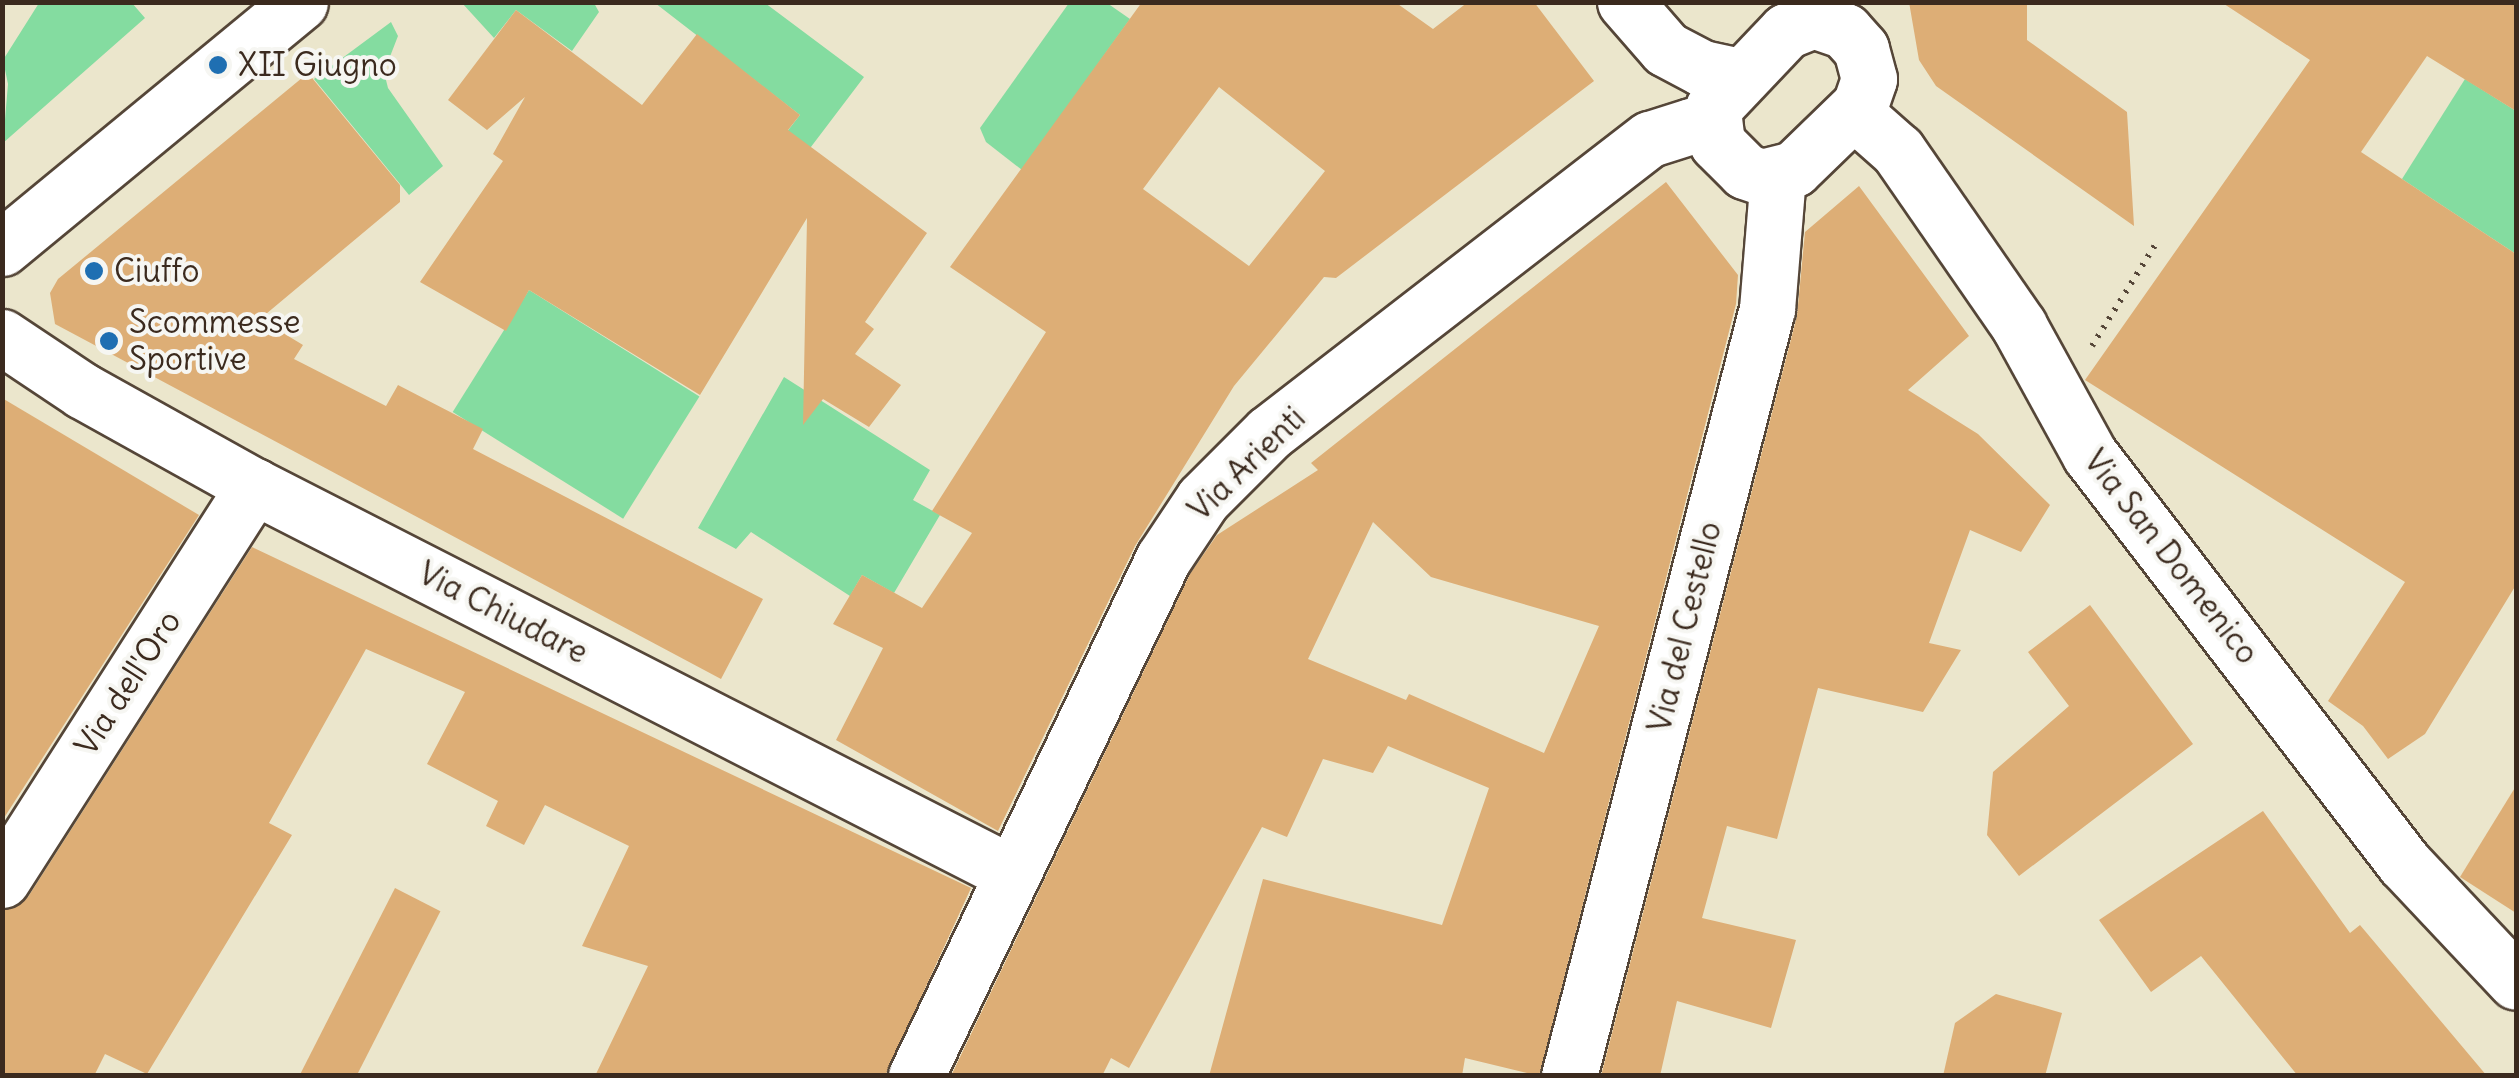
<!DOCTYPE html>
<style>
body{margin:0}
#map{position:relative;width:2519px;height:1078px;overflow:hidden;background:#ebe6cc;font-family:Delius,sans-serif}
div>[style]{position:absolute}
.green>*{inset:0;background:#84dca0;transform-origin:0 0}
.building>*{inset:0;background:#ddae76;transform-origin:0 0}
.path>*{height:6px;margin-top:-3px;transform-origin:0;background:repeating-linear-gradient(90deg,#554638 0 2.5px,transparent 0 10.5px)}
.roads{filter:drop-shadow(2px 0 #554638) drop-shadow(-2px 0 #554638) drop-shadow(0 2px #554638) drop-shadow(0 -2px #554638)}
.minor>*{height:55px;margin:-27.5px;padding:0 27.5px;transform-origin:27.5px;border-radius:27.5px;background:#fff}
.tertiary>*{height:55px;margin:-27.5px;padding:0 27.5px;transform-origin:27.5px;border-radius:27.5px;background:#fff}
.dots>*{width:28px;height:28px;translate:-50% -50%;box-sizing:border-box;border:5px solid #f6f6f2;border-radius:50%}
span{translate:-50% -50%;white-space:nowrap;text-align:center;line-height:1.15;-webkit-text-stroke:8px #f6f6f2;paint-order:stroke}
.poi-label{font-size:32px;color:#3b2a1e}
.left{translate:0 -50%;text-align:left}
.street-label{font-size:32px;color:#3b2a1e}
.frame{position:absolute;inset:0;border:5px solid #3b2a1e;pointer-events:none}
</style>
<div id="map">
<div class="green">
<div style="clip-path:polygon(39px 3px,132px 3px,145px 18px,3px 143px,8px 84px,3px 60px)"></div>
<div style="clip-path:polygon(462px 3px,594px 3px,599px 12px,572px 51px,516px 10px,494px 38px)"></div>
<div style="clip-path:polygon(655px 3px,765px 3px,864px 77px,682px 317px,694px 250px,800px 115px)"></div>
<div style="clip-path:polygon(1069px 3px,1107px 3px,1130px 19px,1022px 170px,986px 142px,980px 128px)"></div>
<div style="clip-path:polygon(391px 22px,398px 36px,384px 72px,388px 88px,443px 166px,409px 195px,314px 79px)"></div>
<div style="clip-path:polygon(2465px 79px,2516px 111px,2516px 254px,2402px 179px)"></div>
<div style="left:529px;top:290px;width:201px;height:144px;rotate:32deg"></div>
<div style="clip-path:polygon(784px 377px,930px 470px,913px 500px,940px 515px,894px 593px,862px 575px,850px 596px,751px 532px,736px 549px,698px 528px)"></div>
</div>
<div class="building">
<div style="clip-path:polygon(evenodd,1142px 2px,1395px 2px,1433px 29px,1468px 2px,1534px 2px,1594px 81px,1336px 278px,1324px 277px,1234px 386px,1135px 546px,998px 831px,836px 740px,883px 648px,833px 624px,862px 575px,922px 608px,972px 533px,932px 511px,1046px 332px,950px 267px,1142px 2px,1219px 87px,1325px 171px,1249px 266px,1143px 189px,1219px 87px)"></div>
<div style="clip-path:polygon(1909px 2px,2027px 2px,2027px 40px,2127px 112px,2134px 226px,1936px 86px,1919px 60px)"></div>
<div style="clip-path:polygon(2221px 2px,2516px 2px,2516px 111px,2427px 56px,2361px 152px,2516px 254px,2516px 585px,2425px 734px,2388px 759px,2363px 726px,2328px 701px,2405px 582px,2085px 380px,2310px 60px)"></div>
<div style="clip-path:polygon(516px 10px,642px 105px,697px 34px,800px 115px,788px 130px,927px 233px,865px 322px,874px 329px,855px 354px,901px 385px,869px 427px,823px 399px,803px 425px,807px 218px,700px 395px,529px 290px,506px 331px,420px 282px,503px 161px,493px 154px,525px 97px,487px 130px,448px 100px)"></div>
<div style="clip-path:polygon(308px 73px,400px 185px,400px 202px,260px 319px,303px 345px,294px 359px,386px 406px,398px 385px,483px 429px,473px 449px,763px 599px,721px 679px,55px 324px,50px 293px,58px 279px)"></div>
<div style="clip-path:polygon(evenodd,1666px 182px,1738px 275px,1736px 304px,1539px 1076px,1465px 1058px,1462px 1076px,1209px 1076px,1263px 879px,1442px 925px,1489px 788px,1388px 746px,1373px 773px,1323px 759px,1287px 837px,1262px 827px,1129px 1068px,1111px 1058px,1102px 1076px,951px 1076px,1190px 574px,1217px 535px,1318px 470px,1311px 463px,1666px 182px,1373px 522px,1431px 577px,1599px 626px,1544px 753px,1409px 694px,1406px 700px,1308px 659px,1373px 522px)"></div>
<div style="clip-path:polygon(1859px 186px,1969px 336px,1908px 390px,1978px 434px,2050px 505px,2021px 552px,1970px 530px,1929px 643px,1961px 650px,1923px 712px,1818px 688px,1777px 839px,1727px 826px,1702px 918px,1796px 940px,1771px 1028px,1677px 1001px,1660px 1076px,1601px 1076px,1797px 316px,1805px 232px)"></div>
<div style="clip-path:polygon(2px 398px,199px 515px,2px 821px)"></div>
<div style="clip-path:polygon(252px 547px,971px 888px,885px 1076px,595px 1076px,648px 966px,582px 946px,629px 846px,545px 805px,524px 845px,486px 826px,498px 801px,427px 764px,465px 692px,366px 649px,269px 823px,292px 835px,147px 1074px,105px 1054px,94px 1076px,2px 1076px,2px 911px,28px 897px)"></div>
<div style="clip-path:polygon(2090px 605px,2193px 744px,2019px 876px,1987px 835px,1993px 772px,2069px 706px,2028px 652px)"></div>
<div style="clip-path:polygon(2516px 786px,2516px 913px,2460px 877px)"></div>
<div style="clip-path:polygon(2263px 811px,2350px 933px,2360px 925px,2487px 1076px,2298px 1076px,2201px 956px,2151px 992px,2099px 920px)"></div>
<div style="left:395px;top:888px;width:51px;height:212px;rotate:27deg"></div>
<div style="clip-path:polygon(1996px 994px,2062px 1013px,2045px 1076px,1943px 1076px,1955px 1023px)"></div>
</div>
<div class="path">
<div style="left:2092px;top:346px;width:123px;rotate:-58deg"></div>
</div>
<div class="roads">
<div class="minor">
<div style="left:1625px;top:2px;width:62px;rotate:48.9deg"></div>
<div style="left:1666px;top:49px;width:41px;rotate:27.8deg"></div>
<div style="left:1702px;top:68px;width:39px;rotate:12deg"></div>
<div style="left:1813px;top:20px;width:34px;rotate:19deg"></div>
<div style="left:1845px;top:31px;width:24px;rotate:48deg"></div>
<div style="left:1861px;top:49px;width:31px;rotate:75deg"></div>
<div style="left:1869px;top:79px;width:28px;rotate:109deg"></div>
<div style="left:1860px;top:105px;width:92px;rotate:135.9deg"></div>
<div style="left:1794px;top:169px;width:33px;rotate:166deg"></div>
<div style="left:1762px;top:177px;width:18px;rotate:-161deg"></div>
<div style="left:1745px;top:171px;width:40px;rotate:-135deg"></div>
<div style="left:1717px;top:143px;width:35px;rotate:-97deg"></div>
<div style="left:1713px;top:108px;width:106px;rotate:-46.5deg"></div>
<div style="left:1786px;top:31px;width:29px;rotate:-22deg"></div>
<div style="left:1855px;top:113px;width:57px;rotate:41.5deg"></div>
<div style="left:1898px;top:151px;width:213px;rotate:55.3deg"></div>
<div style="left:2019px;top:326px;width:147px;rotate:61.2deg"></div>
<div style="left:2090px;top:455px;width:515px;rotate:52.42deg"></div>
<div style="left:2404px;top:863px;width:163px;rotate:46.7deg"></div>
<div style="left:2px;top:337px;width:97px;rotate:33.7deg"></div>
<div style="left:83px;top:391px;width:196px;rotate:29.1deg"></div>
<div style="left:254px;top:486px;width:852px;rotate:27.08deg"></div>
<div style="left:2px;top:880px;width:468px;rotate:-57.4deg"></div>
<div style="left:916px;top:1076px;width:573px;rotate:-64.46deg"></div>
<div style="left:1163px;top:559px;width:72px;rotate:-56.3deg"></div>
<div style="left:1203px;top:499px;width:93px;rotate:-45deg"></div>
<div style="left:1269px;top:433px;width:481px;rotate:-37.7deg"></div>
<div style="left:1650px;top:139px;width:43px;rotate:-17.6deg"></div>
<div style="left:1691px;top:126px;width:19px;rotate:6deg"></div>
<div style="left:1569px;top:1076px;width:792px;rotate:-75.53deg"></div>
<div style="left:1767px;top:309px;width:133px;rotate:-85.3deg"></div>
</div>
<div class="tertiary">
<div style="left:2px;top:248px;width:386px;rotate:-39.5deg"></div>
</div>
</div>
<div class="dots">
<div style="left:218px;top:65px;background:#1f6fb2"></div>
<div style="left:94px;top:271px;background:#1f6fb2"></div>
<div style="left:109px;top:341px;background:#1f6fb2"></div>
</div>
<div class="poi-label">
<span class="left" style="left:238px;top:65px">XII Giugno</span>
<span class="left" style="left:114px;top:271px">Ciuffo</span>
<span class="left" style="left:129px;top:341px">Scommesse<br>Sportive</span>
</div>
<div class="street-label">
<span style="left:1247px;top:464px;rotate:-44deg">Via Arienti</span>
<span style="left:2171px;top:557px;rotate:52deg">Via San Domenico</span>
<span style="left:503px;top:613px;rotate:27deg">Via Chiudare</span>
<span style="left:1685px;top:627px;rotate:-76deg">Via del Cestello</span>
<span style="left:128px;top:683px;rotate:-57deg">Via dell'Oro</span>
</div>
<div class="frame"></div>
</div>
